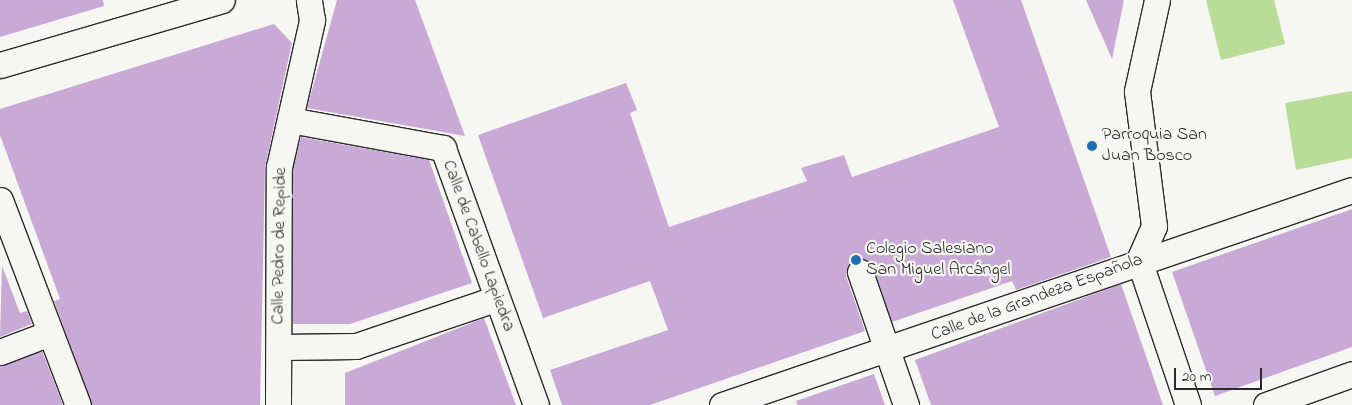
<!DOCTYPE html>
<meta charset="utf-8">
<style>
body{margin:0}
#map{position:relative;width:1352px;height:405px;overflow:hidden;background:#f6f6f2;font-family:"Indie Flower",sans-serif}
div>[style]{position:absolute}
.green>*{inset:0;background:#b9dd98}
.building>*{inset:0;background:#c9aad6}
.roads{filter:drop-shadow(1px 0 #2b2b2b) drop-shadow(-1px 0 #2b2b2b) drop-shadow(0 1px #2b2b2b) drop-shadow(0 -1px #2b2b2b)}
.minor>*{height:25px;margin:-12.5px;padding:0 12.5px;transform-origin:12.5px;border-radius:12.5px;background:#f6f6f2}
.dots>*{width:14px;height:14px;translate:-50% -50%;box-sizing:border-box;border:2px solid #f6f6f2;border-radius:50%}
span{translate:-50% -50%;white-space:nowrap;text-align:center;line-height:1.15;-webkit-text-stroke:4.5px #f6f6f2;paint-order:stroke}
.poi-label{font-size:18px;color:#2b2b2b}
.left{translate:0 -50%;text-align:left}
.street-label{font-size:18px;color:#2b2b2b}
.scale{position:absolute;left:1174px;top:368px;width:88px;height:22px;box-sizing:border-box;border:2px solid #2b2b2b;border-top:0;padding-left:6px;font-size:15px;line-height:18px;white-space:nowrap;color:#2b2b2b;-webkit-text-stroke:4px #f6f6f2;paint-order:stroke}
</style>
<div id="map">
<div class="green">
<div style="clip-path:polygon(1206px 0,1274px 0,1285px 44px,1221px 60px)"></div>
<div style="clip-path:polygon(1352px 91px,1352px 158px,1296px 170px,1285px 103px)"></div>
</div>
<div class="building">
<div style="clip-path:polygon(0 0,103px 0,104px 6px,0 37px)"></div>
<div style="clip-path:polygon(337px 0,415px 0,465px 136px,307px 108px)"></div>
<div style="clip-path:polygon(953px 0,1021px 0,1111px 257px,1016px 290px,1012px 281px,892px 322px,873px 267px,869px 261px,856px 258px,849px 263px,846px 276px,865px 331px,650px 405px,562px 405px,550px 370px,668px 330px,650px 281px,543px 318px,478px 135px,626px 83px,637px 110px,630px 113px,669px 227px,807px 181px,801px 168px,844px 155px,852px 177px,999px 127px)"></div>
<div style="clip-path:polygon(1086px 0,1124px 0,1112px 59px)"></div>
<div style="clip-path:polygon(274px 24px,292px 43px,265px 167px,260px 405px,92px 405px,54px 301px,60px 299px,0 135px,0 109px)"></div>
<div style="clip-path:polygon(301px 137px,429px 160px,472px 283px,350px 324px,293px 324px,293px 169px)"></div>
<div style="clip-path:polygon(1352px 209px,1352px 347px,1215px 396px,1172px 272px)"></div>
<div style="clip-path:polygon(2px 266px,20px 313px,27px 311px,32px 324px,0 337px)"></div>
<div style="clip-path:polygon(1121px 284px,1163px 405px,931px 405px,915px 360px)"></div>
<div style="clip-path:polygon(484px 318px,516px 405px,345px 405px,345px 373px)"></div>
<div style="clip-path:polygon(42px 351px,63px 405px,0 405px,0 366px)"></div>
<div style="clip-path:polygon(874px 374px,885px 405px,797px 405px,796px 401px)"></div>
</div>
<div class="roads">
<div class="minor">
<div style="left:0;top:65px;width:231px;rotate:-16.3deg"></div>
<div style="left:290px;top:120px;width:156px;rotate:10.4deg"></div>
<div style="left:443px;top:148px;width:273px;rotate:70.1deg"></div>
<div style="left:0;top:200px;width:219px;rotate:69.2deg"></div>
<div style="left:1139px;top:260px;width:37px;rotate:-66deg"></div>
<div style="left:1154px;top:226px;width:136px;rotate:-97.2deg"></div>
<div style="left:1137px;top:91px;width:93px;rotate:-77.6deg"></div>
<div style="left:1139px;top:260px;width:153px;rotate:71.3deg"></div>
<div style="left:860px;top:272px;width:141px;rotate:70.9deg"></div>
<div style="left:279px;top:347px;width:77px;rotate:-0.7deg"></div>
<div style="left:356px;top:346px;width:147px;rotate:-18.7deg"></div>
<div style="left:0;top:352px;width:53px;rotate:-20.8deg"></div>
<div style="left:278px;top:405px;width:238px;rotate:-89.8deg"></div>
<div style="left:279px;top:167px;width:151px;rotate:-77.3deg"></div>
<div style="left:312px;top:20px;width:20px;rotate:-99deg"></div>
<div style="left:722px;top:405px;width:666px;rotate:-18.84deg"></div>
<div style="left:1266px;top:405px;width:91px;rotate:-19.8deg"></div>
</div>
</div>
<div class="dots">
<div style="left:1092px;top:146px;background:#1f6fb2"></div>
<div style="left:856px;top:260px;background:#1f6fb2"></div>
</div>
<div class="poi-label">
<span class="left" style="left:1102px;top:146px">Parroquia San<br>Juan Bosco</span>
<span class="left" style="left:866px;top:260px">Colegio Salesiano<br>San Miguel Arcángel</span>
</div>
<div class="street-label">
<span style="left:280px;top:246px;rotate:-89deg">Calle Pedro de Repide</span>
<span style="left:478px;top:246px;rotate:70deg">Calle de Cabello Lapiedra</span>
<span style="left:1037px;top:298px;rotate:-20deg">Calle de la Grandeza Española</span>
</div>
<div class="scale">20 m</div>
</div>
